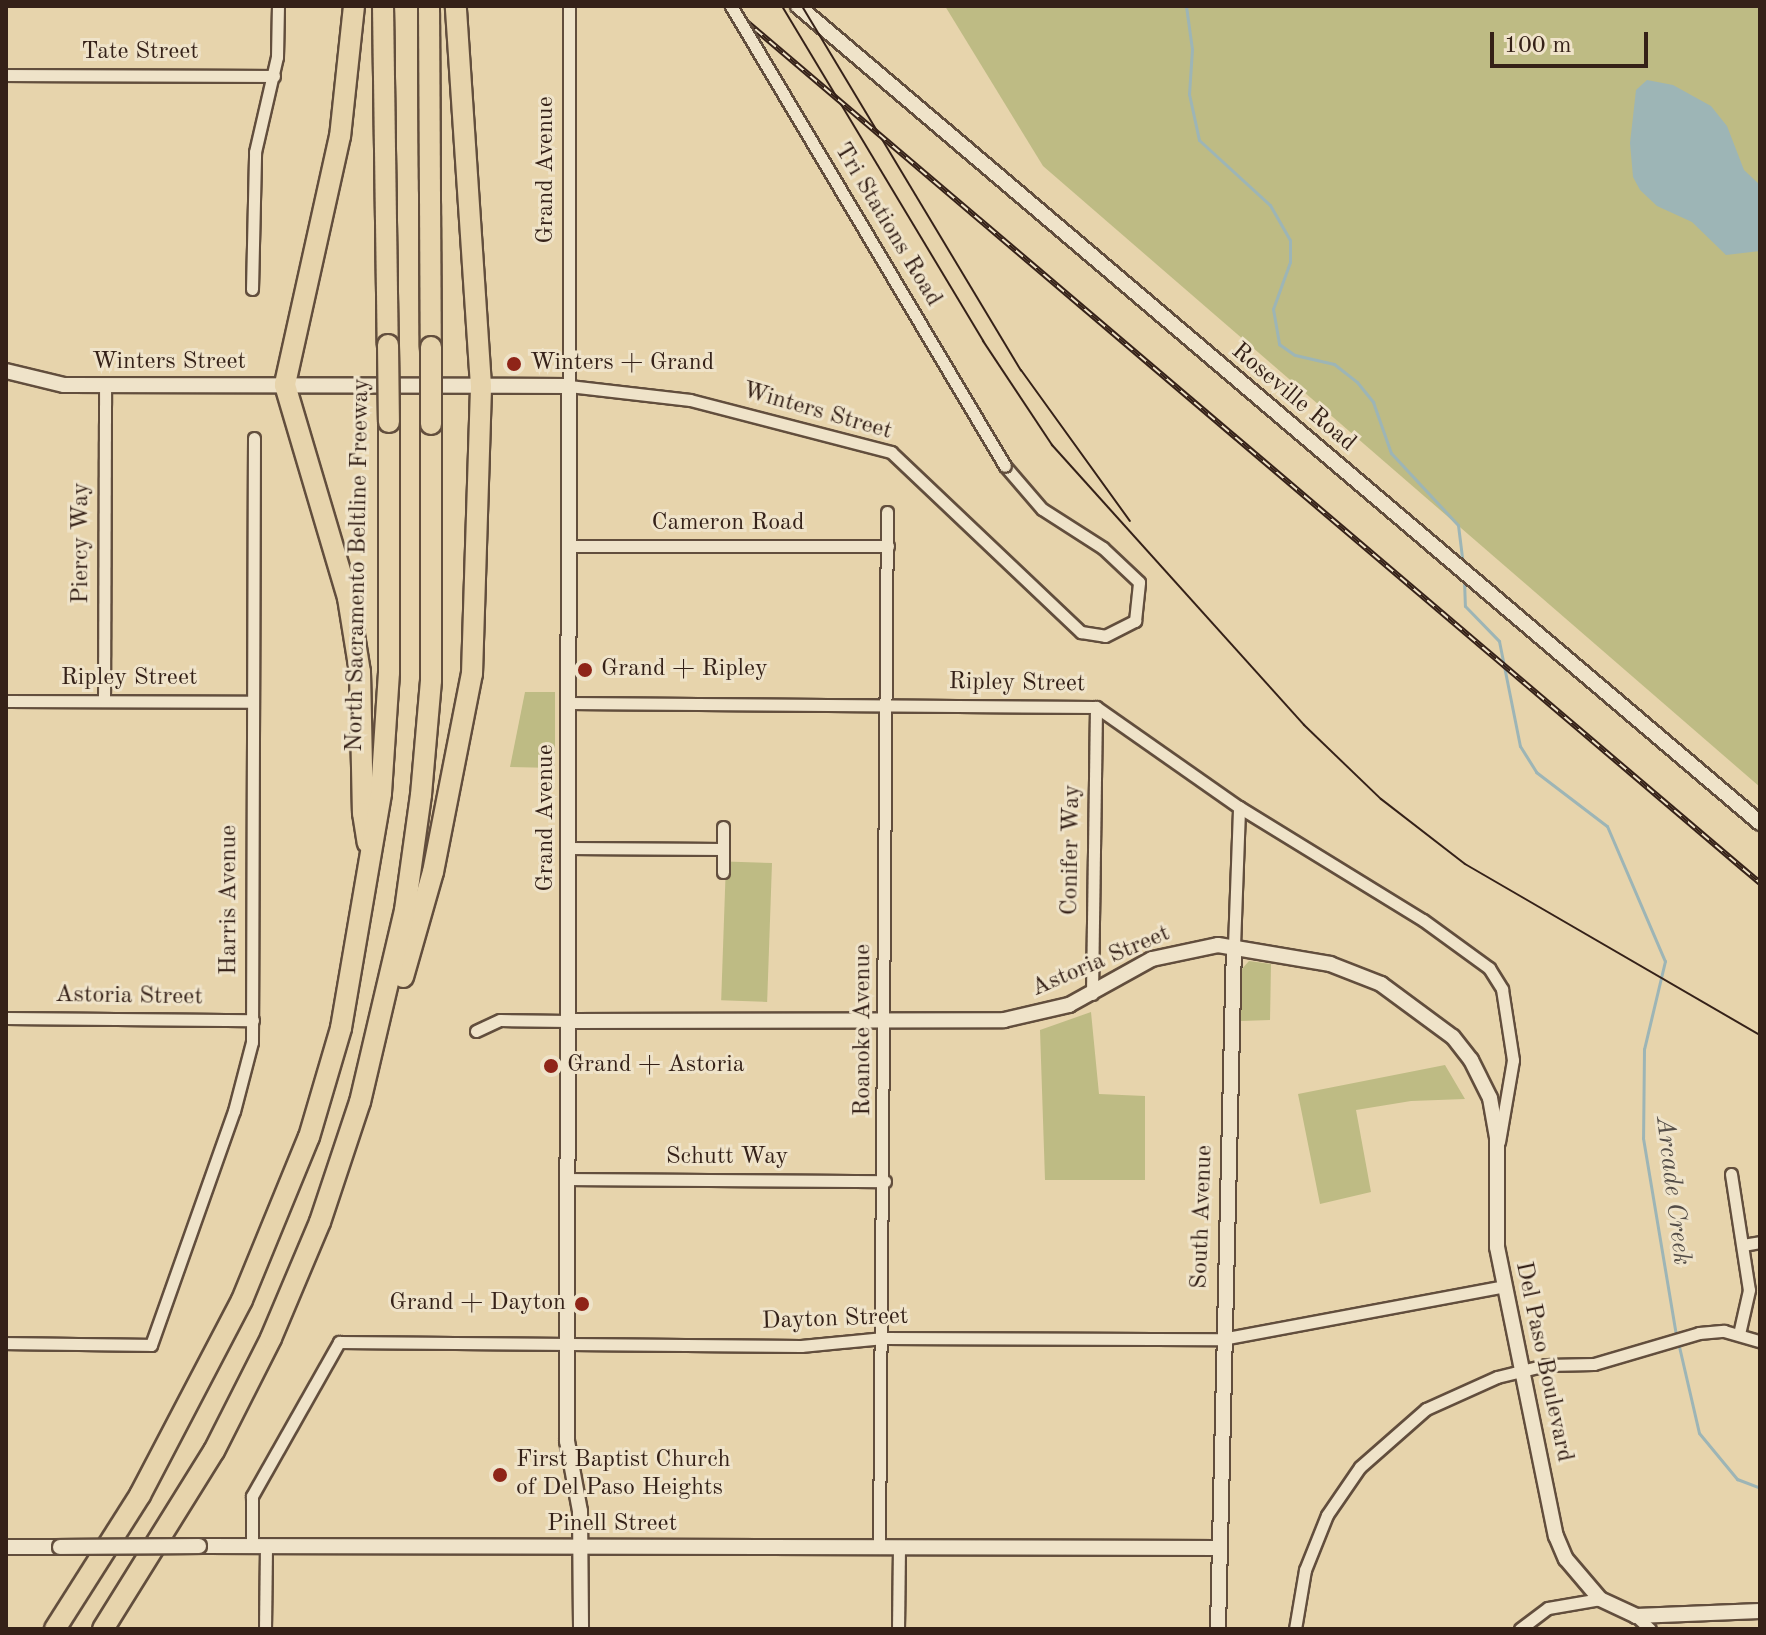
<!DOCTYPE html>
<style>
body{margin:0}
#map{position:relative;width:1766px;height:1635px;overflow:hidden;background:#e7d4ac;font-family:"Old Standard TT",serif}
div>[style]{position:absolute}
.green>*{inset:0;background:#bebb84;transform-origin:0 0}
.water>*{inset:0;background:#9db5b6}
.stream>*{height:3px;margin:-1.5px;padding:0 1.5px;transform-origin:1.5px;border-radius:1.5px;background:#9db5b6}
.roads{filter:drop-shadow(2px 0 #624e3d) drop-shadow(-2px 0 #624e3d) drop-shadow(0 2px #624e3d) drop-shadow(0 -2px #624e3d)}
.street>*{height:11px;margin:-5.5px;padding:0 5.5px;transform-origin:5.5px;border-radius:5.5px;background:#efe3c9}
.secondary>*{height:14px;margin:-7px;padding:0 7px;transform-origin:7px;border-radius:7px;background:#efe3c9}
.highway>*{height:20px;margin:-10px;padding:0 10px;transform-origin:10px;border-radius:10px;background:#e7d4ac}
.tram>*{height:2px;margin:-1px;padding:0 1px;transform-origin:1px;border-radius:1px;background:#352118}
.rail>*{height:6px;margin-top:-3px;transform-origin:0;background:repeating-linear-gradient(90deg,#efe3c9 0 9px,#352118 0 18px);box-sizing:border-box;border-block:2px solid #352118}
.bridges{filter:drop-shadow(2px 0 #624e3d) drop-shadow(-2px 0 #624e3d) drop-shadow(0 2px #624e3d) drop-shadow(0 -2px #624e3d)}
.street-bridge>*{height:11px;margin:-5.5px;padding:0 5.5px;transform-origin:5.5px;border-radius:5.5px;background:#efe3c9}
.secondary-bridge>*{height:14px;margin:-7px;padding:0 7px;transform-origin:7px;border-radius:7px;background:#efe3c9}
.highway-bridge>*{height:20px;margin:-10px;padding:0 10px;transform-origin:10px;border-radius:10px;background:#e7d4ac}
.dots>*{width:22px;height:22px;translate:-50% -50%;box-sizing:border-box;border:4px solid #efe3c9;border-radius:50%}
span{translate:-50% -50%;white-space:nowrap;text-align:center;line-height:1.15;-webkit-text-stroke:6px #efe3c9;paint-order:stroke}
.street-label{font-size:24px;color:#352118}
.poi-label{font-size:24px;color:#352118}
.left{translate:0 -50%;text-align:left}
.right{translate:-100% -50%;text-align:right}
.water-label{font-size:26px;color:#544d47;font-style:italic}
.frame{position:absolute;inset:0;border:8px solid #352118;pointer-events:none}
.scale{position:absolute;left:1490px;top:32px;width:158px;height:36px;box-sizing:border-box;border:4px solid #352118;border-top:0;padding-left:10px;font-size:24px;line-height:28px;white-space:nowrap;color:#352118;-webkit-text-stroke:6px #efe3c9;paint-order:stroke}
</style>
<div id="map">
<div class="green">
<div style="clip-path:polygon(945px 6px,1760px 6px,1760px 787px,1043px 166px)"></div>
<div style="clip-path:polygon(525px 692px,555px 692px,555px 768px,510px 767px)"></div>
<div style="left:772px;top:863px;width:139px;height:46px;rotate:92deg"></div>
<div style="clip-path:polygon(1249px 961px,1271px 964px,1270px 1020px,1241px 1021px,1241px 970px)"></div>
<div style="clip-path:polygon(1091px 1012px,1099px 1094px,1145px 1096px,1145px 1180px,1045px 1180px,1040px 1030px)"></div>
<div style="clip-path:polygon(1445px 1065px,1465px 1099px,1411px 1101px,1356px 1110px,1371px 1192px,1320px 1204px,1298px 1094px)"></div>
</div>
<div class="water">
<div style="clip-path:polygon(1647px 80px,1673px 85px,1711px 106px,1727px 126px,1744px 170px,1760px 185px,1760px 251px,1726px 255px,1692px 222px,1657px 206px,1640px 190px,1633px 177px,1630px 143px,1636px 90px)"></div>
</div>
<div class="stream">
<div style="left:1186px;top:6px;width:43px;rotate:82.1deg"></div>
<div style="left:1192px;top:49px;width:45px;rotate:93.8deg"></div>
<div style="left:1189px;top:94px;width:47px;rotate:77.7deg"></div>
<div style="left:1199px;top:140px;width:96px;rotate:42.5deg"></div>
<div style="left:1270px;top:205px;width:40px;rotate:60.3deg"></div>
<div style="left:1290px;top:240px;width:22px;rotate:90deg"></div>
<div style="left:1290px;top:262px;width:50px;rotate:109.9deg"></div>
<div style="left:1273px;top:309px;width:36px;rotate:80deg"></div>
<div style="left:1279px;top:344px;width:19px;rotate:35deg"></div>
<div style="left:1295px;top:355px;width:40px;rotate:13deg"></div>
<div style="left:1334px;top:364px;width:29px;rotate:38deg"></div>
<div style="left:1357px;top:382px;width:26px;rotate:51deg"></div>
<div style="left:1373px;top:402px;width:54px;rotate:70.6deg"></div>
<div style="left:1391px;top:453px;width:98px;rotate:47.1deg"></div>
<div style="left:1458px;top:525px;width:40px;rotate:82.9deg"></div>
<div style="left:1464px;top:580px;width:26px;rotate:88deg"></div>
<div style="left:1465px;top:606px;width:49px;rotate:45.8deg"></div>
<div style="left:1499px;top:641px;width:107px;rotate:78.7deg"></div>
<div style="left:1520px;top:746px;width:31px;rotate:58deg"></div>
<div style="left:1536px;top:772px;width:89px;rotate:37.3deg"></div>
<div style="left:1607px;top:826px;width:147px;rotate:66.8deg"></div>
<div style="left:1665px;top:961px;width:90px;rotate:103.4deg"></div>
<div style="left:1644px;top:1049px;width:89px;rotate:90.6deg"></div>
<div style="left:1643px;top:1138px;width:200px;rotate:80.5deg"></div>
<div style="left:1678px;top:1342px;width:93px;rotate:77deg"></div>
<div style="left:1699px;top:1433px;width:60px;rotate:50.4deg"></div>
<div style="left:1737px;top:1479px;width:25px;rotate:21deg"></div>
</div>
<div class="roads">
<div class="street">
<div style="left:569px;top:6px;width:380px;rotate:90deg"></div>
<div style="left:569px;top:386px;width:122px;rotate:6.6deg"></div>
<div style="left:690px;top:400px;width:208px;rotate:14.5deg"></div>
<div style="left:891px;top:452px;width:262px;rotate:43.5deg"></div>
<div style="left:1081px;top:632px;width:24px;rotate:9deg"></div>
<div style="left:1105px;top:636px;width:34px;rotate:-27deg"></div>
<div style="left:1135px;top:621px;width:39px;rotate:-84deg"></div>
<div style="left:1139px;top:582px;width:50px;rotate:-136.6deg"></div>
<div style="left:1103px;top:548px;width:72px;rotate:-147.4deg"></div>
<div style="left:1042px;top:509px;width:57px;rotate:-130.7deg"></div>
<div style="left:6px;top:75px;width:268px;rotate:0.2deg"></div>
<div style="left:252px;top:289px;width:137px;rotate:-88.7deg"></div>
<div style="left:255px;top:152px;width:98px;rotate:-77deg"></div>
<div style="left:277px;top:57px;width:51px;rotate:-88.9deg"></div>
<div style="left:569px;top:546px;width:319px"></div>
<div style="left:6px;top:701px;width:246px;rotate:0.2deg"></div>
<div style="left:104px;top:701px;width:316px;rotate:-89.8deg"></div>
<div style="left:569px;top:703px;width:527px;rotate:0.43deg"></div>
<div style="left:1096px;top:707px;width:174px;rotate:35deg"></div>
<div style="left:1239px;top:807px;width:216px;rotate:31.6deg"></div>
<div style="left:1423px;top:920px;width:82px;rotate:36deg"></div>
<div style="left:1489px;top:968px;width:25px;rotate:58deg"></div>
<div style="left:1502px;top:989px;width:72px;rotate:81.2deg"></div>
<div style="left:1513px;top:1060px;width:83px;rotate:99.7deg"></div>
<div style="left:569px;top:848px;width:154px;rotate:0.4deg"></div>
<div style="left:723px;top:872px;width:45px;rotate:-90deg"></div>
<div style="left:1234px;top:946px;width:139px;rotate:-87.9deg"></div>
<div style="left:1092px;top:994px;width:287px;rotate:-89.2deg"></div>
<div style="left:6px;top:1018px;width:247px;rotate:0.5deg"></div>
<div style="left:476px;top:1031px;width:26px;rotate:-25deg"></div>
<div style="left:500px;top:1020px;width:69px;rotate:0.8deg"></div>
<div style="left:1731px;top:1174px;width:117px;rotate:81.2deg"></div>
<div style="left:1749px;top:1290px;width:45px;rotate:102.8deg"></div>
<div style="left:569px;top:1179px;width:316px;rotate:0.4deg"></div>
<div style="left:1743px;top:1245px;width:17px;rotate:-10deg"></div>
<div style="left:6px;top:1343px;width:145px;rotate:0.8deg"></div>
<div style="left:151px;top:1345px;width:248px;rotate:-70.5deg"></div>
<div style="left:234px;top:1111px;width:71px;rotate:-75.4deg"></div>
<div style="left:252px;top:1042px;width:604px;rotate:-89.81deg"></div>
<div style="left:252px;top:1546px;width:50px;rotate:-90deg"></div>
<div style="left:252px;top:1496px;width:177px;rotate:-60.5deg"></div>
<div style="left:339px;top:1342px;width:462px;rotate:0.5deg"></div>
<div style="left:801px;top:1346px;width:83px;rotate:-5.5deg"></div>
<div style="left:884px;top:1338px;width:338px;rotate:0.2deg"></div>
<div style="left:1222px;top:1339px;width:288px;rotate:-10.6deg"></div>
<div style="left:879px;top:1547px;width:1035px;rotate:-89.56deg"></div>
<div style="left:1636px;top:1616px;width:19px;rotate:43deg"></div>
<div style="left:265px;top:1629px;width:83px;rotate:-89.3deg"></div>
<div style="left:898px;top:1629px;width:82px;rotate:-89.3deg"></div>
<div style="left:1295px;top:1629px;width:60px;rotate:-80.4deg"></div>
<div style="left:1305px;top:1570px;width:59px;rotate:-68.2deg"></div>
<div style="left:1327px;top:1515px;width:58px;rotate:-55.5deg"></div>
<div style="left:1360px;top:1467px;width:88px;rotate:-41.3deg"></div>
<div style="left:1426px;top:1409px;width:78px;rotate:-24.3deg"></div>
<div style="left:1497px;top:1377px;width:50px;rotate:-13.8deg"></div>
<div style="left:1546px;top:1365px;width:48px;rotate:-1.2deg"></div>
<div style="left:1594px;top:1364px;width:109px;rotate:-16.4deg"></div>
<div style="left:1699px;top:1333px;width:25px;rotate:-5deg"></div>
<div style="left:1724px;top:1331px;width:37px;rotate:16deg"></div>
<div style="left:1520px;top:1629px;width:35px;rotate:-37deg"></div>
<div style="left:1548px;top:1608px;width:53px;rotate:-9.8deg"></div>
</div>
<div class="secondary">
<div style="left:798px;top:6px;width:1262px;rotate:40.34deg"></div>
<div style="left:6px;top:371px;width:60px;rotate:13.6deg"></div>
<div style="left:64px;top:385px;width:505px;rotate:0.11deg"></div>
<div style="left:569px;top:386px;width:1055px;rotate:90.11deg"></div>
<div style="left:567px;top:1441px;width:71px;rotate:79.5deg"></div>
<div style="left:580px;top:1511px;width:118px;rotate:89.5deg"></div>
<div style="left:569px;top:1021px;width:435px;rotate:-0.1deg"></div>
<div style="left:1004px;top:1020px;width:67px;rotate:-13deg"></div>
<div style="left:1069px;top:1005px;width:95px;rotate:-29deg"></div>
<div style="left:1152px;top:959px;width:67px;rotate:-12deg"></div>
<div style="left:1218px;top:945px;width:114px;rotate:9.6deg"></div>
<div style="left:1330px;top:964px;width:55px;rotate:21.4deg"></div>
<div style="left:1381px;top:984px;width:89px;rotate:36.4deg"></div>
<div style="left:1453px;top:1037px;width:29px;rotate:52deg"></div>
<div style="left:1471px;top:1060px;width:42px;rotate:63.4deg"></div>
<div style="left:1490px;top:1098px;width:40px;rotate:80deg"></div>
<div style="left:1497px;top:1137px;width:110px;rotate:90deg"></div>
<div style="left:1497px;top:1247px;width:295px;rotate:78.5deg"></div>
<div style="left:1556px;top:1536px;width:25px;rotate:67deg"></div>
<div style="left:1566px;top:1559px;width:52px;rotate:49.6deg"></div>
<div style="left:1600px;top:1599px;width:40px;rotate:25deg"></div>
<div style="left:1636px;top:1616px;width:124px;rotate:-2.3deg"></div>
<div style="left:199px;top:1546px;width:1020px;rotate:0.11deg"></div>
<div style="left:6px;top:1547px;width:54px"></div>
<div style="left:1218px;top:1629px;width:683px;rotate:-88.66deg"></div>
</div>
<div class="highway">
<div style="left:354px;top:6px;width:131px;rotate:96.1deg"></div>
<div style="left:340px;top:136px;width:255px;rotate:102.5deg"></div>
<div style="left:285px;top:385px;width:222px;rotate:73.5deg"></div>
<div style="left:348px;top:598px;width:75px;rotate:80.8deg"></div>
<div style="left:360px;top:672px;width:141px;rotate:88.8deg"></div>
<div style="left:363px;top:813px;width:30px;rotate:81deg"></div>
<div style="left:383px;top:6px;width:339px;rotate:89.2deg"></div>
<div style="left:429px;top:6px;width:341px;rotate:89.7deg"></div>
<div style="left:403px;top:977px;width:109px;rotate:-74.1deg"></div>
<div style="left:433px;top:872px;width:202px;rotate:-78.9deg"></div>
<div style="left:472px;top:674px;width:288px;rotate:-88.2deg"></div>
<div style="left:481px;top:386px;width:381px;rotate:-93.8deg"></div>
<div style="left:55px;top:1629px;width:159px;rotate:-57.6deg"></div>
<div style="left:140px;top:1495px;width:220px;rotate:-62.4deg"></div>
<div style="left:242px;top:1300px;width:176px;rotate:-67.7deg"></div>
<div style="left:309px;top:1137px;width:114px;rotate:-73.6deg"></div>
<div style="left:341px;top:1028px;width:238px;rotate:-80.3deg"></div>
<div style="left:381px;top:793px;width:121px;rotate:-86.2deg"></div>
<div style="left:389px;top:672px;width:250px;rotate:-90deg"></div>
<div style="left:103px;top:1629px;width:210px;rotate:-58.1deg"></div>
<div style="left:214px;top:1451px;width:127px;rotate:-63.2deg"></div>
<div style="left:271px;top:1338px;width:126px;rotate:-67.1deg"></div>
<div style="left:320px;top:1222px;width:126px;rotate:-71.6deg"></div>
<div style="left:360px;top:1102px;width:197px;rotate:-76.8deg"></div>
<div style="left:405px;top:910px;width:116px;rotate:-82.1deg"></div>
<div style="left:421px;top:795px;width:115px;rotate:-85deg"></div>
<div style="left:431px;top:680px;width:256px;rotate:-90deg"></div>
</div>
</div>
<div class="tram">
<div style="left:782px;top:6px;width:391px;rotate:59deg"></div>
<div style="left:983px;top:341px;width:125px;rotate:56.4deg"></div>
<div style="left:1052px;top:445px;width:377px;rotate:48deg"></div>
<div style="left:1304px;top:725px;width:107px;rotate:43.9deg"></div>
<div style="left:1381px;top:799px;width:106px;rotate:37.7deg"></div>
<div style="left:1465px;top:864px;width:341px;rotate:30.1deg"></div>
<div style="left:802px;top:6px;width:425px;rotate:59deg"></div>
<div style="left:1021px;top:370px;width:186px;rotate:54.2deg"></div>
</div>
<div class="rail">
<div style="left:728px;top:6px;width:1354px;rotate:40.36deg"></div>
</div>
<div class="bridges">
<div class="street-bridge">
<div style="left:731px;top:6px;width:535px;rotate:59.22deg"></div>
</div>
<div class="secondary-bridge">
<div style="left:60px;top:1547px;width:139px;rotate:-0.4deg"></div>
</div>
<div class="highway-bridge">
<div style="left:388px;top:345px;width:77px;rotate:89.3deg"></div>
<div style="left:431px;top:347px;width:77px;rotate:90deg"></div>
</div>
</div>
<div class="dots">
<div style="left:514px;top:364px;background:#8f2418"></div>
<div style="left:585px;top:670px;background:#8f2418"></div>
<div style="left:551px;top:1066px;background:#8f2418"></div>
<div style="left:582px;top:1304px;background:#8f2418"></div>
<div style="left:500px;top:1475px;background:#8f2418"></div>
</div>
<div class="street-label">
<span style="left:140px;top:53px">Tate Street</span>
<span style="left:547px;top:170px;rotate:-90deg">Grand Avenue</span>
<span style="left:887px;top:225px;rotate:59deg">Tri Stations Road</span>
<span style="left:169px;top:363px">Winters Street</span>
<span style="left:1293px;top:398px;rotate:40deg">Roseville Road</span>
<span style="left:817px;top:412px;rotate:16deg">Winters Street</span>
<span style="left:728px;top:524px">Cameron Road</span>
<span style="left:82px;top:543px;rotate:-90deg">Piercy Way</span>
<span style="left:359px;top:565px;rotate:-89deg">North Sacramento Beltline Freeway</span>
<span style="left:129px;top:679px">Ripley Street</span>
<span style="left:1017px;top:684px;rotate:1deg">Ripley Street</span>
<span style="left:547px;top:818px;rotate:-90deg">Grand Avenue</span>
<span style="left:1072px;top:850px;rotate:-89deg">Conifer Way</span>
<span style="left:230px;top:900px;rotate:-90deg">Harris Avenue</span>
<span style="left:1101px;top:962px;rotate:-23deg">Astoria Street</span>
<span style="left:129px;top:997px;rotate:1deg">Astoria Street</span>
<span style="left:864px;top:1030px;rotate:-90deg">Roanoke Avenue</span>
<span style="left:727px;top:1158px">Schutt Way</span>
<span style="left:1203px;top:1217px;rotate:-88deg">South Avenue</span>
<span style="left:835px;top:1320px;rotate:-2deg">Dayton Street</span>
<span style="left:1543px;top:1362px;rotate:78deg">Del Paso Boulevard</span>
<span style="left:612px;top:1525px">Pinell Street</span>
</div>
<div class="poi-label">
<span class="left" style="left:530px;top:364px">Winters + Grand</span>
<span class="left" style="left:601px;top:670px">Grand + Ripley</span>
<span class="left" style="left:567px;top:1066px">Grand + Astoria</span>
<span class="right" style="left:566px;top:1304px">Grand + Dayton</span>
<span class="left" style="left:516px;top:1475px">First Baptist Church<br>of Del Paso Heights</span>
</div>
<div class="water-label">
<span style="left:1672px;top:1191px;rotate:83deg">Arcade Creek</span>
</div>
<div class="frame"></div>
<div class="scale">100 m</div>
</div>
